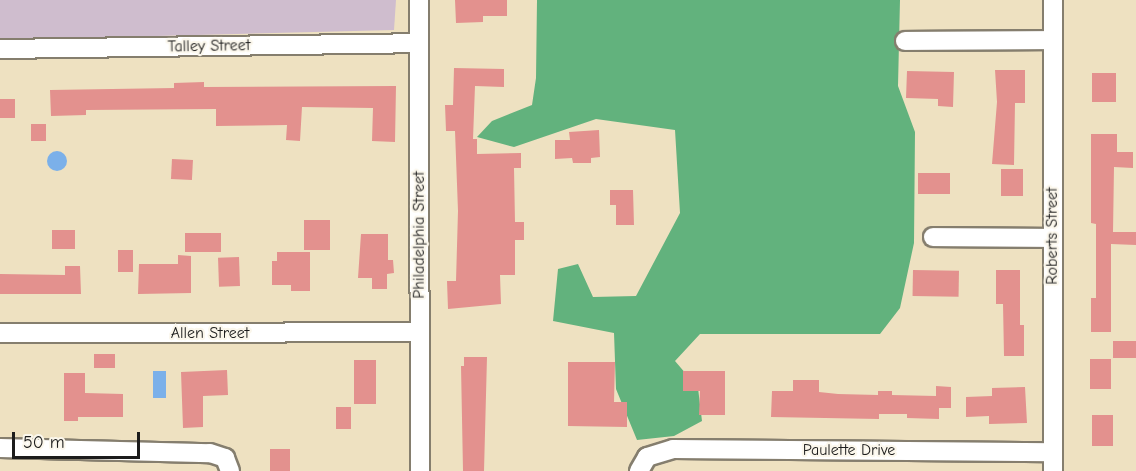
<!DOCTYPE html>
<style>
body{margin:0}
#map{position:relative;width:1136px;height:471px;overflow:hidden;background:#eee1c1;font-family:"Comic Neue",sans-serif}
div>[style]{position:absolute}
.industrial>*{inset:0;background:#cfbdce}
.forest>*{inset:0;background:#62b27d}
.water>*{inset:0;background:#7bb0e9;transform-origin:0 0}
.round{border-radius:50%}
.building>*{inset:0;background:#e3918e;transform-origin:0 0}
.roads{filter:drop-shadow(2px 0 #857e6e) drop-shadow(-2px 0 #857e6e) drop-shadow(0 2px #857e6e) drop-shadow(0 -2px #857e6e)}
.street>*{height:18px;margin:-9px;padding:0 9px;transform-origin:9px;border-radius:9px;background:#fff}
span{translate:-50% -50%;white-space:nowrap;text-align:center;line-height:1.15;-webkit-text-stroke:4.5px #fbf7ec;paint-order:stroke}
.street-label{font-size:16px;color:#1c1c1c}
.scale{position:absolute;left:12px;top:432px;width:128px;height:27px;box-sizing:border-box;border:3px solid #1c1c1c;border-top:0;padding-left:8px;font-size:18px;line-height:21px;white-space:nowrap;color:#1c1c1c;-webkit-text-stroke:4px #fbf7ec;paint-order:stroke}
</style>
<div id="map">
<div class="industrial">
<div style="clip-path:polygon(0 0,396px 0,394px 30px,0 40px)"></div>
</div>
<div class="forest">
<div style="clip-path:polygon(537px 0,900px 0,898px 86px,915px 132px,914px 243px,900px 308px,880px 334px,700px 334px,675px 361px,698px 388px,702px 421px,674px 436px,637px 440px,616px 389px,614px 333px,553px 321px,558px 269px,578px 264px,593px 297px,636px 296px,680px 213px,675px 130px,596px 119px,514px 147px,477px 137px,492px 121px,532px 105px,536px 78px)"></div>
</div>
<div class="water">
<div class="round" style="left:47px;top:151px;width:20px;height:20px"></div>
<div style="left:153px;top:371px;width:13px;height:27px"></div>
</div>
<div class="building">
<div style="clip-path:polygon(455px 0,507px 0,507px 16px,483px 16px,483px 22px,456px 23px)"></div>
<div style="clip-path:polygon(454px 68px,504px 69px,504px 87px,475px 86px,473px 139px,477px 139px,477px 154px,521px 153px,521px 168px,514px 168px,515px 222px,524px 222px,524px 240px,515px 240px,515px 275px,500px 275px,501px 304px,448px 309px,447px 281px,456px 281px,458px 211px,455px 131px,446px 131px,445px 105px,453px 105px)"></div>
<div style="clip-path:polygon(995px 70px,1025px 70px,1025px 103px,1015px 103px,1014px 165px,992px 164px,997px 102px)"></div>
<div style="clip-path:polygon(907px 71px,954px 72px,953px 107px,938px 106px,938px 99px,906px 98px)"></div>
<div style="left:1092px;top:73px;width:24px;height:29px"></div>
<div style="clip-path:polygon(204px 82px,204px 87px,396px 86px,395px 142px,372px 141px,373px 108px,302px 107px,300px 141px,286px 140px,287px 125px,216px 126px,216px 109px,86px 110px,86px 115px,51px 116px,50px 90px,174px 88px,174px 83px)"></div>
<div style="left:0;top:99px;width:15px;height:19px"></div>
<div style="left:31px;top:124px;width:15px;height:17px"></div>
<div style="clip-path:polygon(599px 130px,600px 157px,591px 158px,591px 163px,573px 163px,572px 158px,555px 159px,555px 140px,570px 140px,569px 132px)"></div>
<div style="clip-path:polygon(1091px 134px,1117px 134px,1117px 152px,1133px 152px,1133px 168px,1114px 167px,1113px 232px,1136px 232px,1136px 245px,1111px 244px,1111px 332px,1091px 332px,1091px 298px,1096px 298px,1096px 224px,1091px 223px)"></div>
<div style="left:172px;top:159px;width:21px;height:20px;rotate:3deg"></div>
<div style="left:1001px;top:169px;width:22px;height:27px"></div>
<div style="left:918px;top:173px;width:32px;height:21px"></div>
<div style="clip-path:polygon(610px 190px,633px 190px,634px 225px,616px 225px,616px 205px,610px 205px)"></div>
<div style="left:330px;top:220px;width:30px;height:26px;rotate:90deg"></div>
<div style="left:52px;top:230px;width:23px;height:19px"></div>
<div style="left:221px;top:233px;width:19px;height:36px;rotate:90deg"></div>
<div style="clip-path:polygon(361px 234px,388px 234px,388px 260px,393px 260px,394px 273px,387px 274px,387px 289px,372px 289px,372px 278px,358px 278px)"></div>
<div style="left:118px;top:250px;width:15px;height:22px"></div>
<div style="clip-path:polygon(277px 252px,310px 252px,310px 291px,291px 291px,291px 285px,272px 285px,272px 261px,277px 261px)"></div>
<div style="clip-path:polygon(178px 255px,191px 256px,191px 293px,138px 294px,139px 264px,178px 264px)"></div>
<div style="left:239px;top:257px;width:29px;height:21px;rotate:88deg"></div>
<div style="clip-path:polygon(65px 266px,80px 266px,81px 294px,0 294px,0 274px,65px 275px)"></div>
<div style="left:913px;top:270px;width:46px;height:26px;rotate:1deg"></div>
<div style="clip-path:polygon(996px 270px,1020px 270px,1020px 325px,1024px 325px,1024px 356px,1004px 356px,1003px 304px,996px 304px)"></div>
<div style="left:1136px;top:341px;width:17px;height:23px;rotate:90deg"></div>
<div style="left:94px;top:354px;width:21px;height:14px"></div>
<div style="clip-path:polygon(464px 357px,487px 357px,484px 471px,463px 471px,461px 366px,464px 366px)"></div>
<div style="left:1090px;top:359px;width:21px;height:30px"></div>
<div style="left:354px;top:360px;width:22px;height:44px"></div>
<div style="clip-path:polygon(568px 362px,615px 362px,614px 402px,627px 402px,627px 427px,568px 426px)"></div>
<div style="clip-path:polygon(227px 370px,228px 395px,203px 396px,203px 427px,183px 428px,181px 372px)"></div>
<div style="clip-path:polygon(683px 371px,725px 371px,725px 415px,699px 415px,700px 391px,683px 391px)"></div>
<div style="clip-path:polygon(64px 373px,85px 373px,85px 393px,123px 394px,123px 417px,78px 417px,78px 421px,64px 421px)"></div>
<div style="clip-path:polygon(793px 380px,819px 380px,819px 392px,838px 394px,878px 395px,878px 391px,892px 391px,892px 395px,936px 396px,936px 386px,951px 387px,951px 408px,939px 408px,939px 419px,907px 418px,907px 414px,879px 414px,879px 419px,771px 417px,772px 391px,793px 391px)"></div>
<div style="clip-path:polygon(1025px 387px,1027px 423px,989px 424px,989px 416px,966px 417px,966px 397px,992px 396px,992px 388px)"></div>
<div style="left:336px;top:407px;width:15px;height:22px"></div>
<div style="left:1092px;top:415px;width:21px;height:31px"></div>
<div style="left:270px;top:449px;width:20px;height:22px"></div>
</div>
<div class="roads">
<div class="street">
<div style="left:419px;top:0;width:471px;rotate:89.9deg"></div>
<div style="left:905px;top:41px;width:148px;rotate:-0.4deg"></div>
<div style="left:0;top:49px;width:419px;rotate:-0.8deg"></div>
<div style="left:933px;top:237px;width:118px;rotate:0.5deg"></div>
<div style="left:0;top:333px;width:419px;rotate:-0.1deg"></div>
<div style="left:0;top:448px;width:210px;rotate:1.4deg"></div>
<div style="left:210px;top:453px;width:16px;rotate:18deg"></div>
<div style="left:225px;top:458px;width:14px;rotate:69deg"></div>
<div style="left:639px;top:471px;width:16px;rotate:-60deg"></div>
<div style="left:647px;top:457px;width:27px;rotate:-17deg"></div>
<div style="left:673px;top:449px;width:380px;rotate:0.5deg"></div>
<div style="left:1053px;top:471px;width:471px;rotate:-90deg"></div>
</div>
</div>
<div class="street-label">
<span style="left:209px;top:46px;rotate:-1deg">Talley Street</span>
<span style="left:419px;top:235px;rotate:-90deg">Philadelphia Street</span>
<span style="left:1052px;top:236px;rotate:-90deg">Roberts Street</span>
<span style="left:210px;top:333px">Allen Street</span>
<span style="left:849px;top:450px">Paulette Drive</span>
</div>
<div class="scale">50 m</div>
</div>
